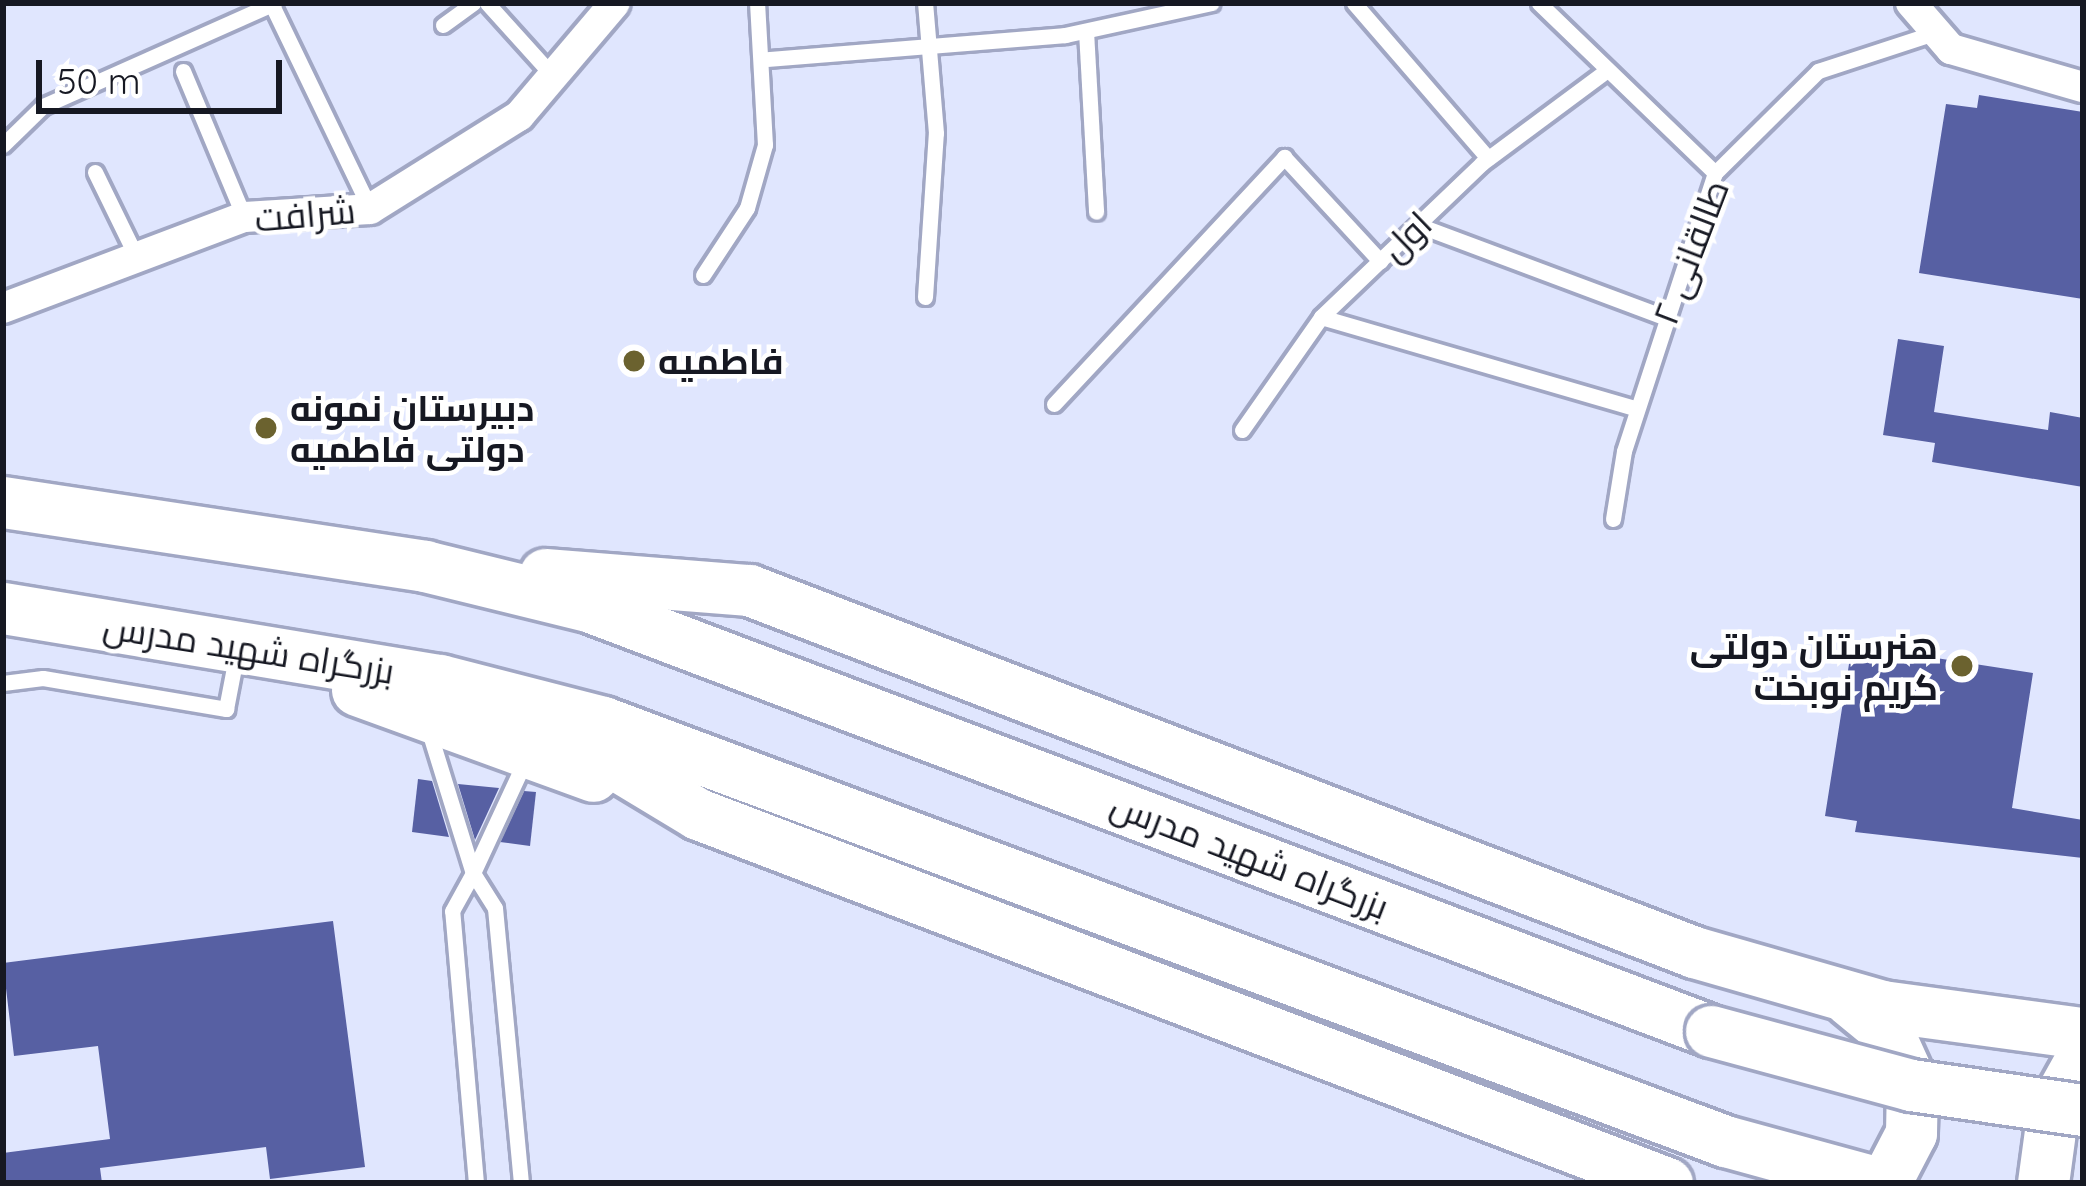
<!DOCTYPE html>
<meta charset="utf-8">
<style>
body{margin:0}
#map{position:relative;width:2086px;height:1186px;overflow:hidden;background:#e0e6fe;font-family:Quicksand,Cairo,sans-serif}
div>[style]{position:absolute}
.building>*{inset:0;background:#5760a3}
.roads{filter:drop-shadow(3px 0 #a1a7c4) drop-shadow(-3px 0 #a1a7c4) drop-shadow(0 3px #a1a7c4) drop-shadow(0 -3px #a1a7c4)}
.service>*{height:15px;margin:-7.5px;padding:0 7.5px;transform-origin:7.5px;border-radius:7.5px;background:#fff}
.minor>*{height:30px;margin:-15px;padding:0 15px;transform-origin:15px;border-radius:15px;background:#fff}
.trunk>*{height:51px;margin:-25.5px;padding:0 25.5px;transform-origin:25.5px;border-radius:25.5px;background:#fff}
.bridges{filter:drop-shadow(3px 0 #a1a7c4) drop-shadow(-3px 0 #a1a7c4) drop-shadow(0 3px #a1a7c4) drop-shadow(0 -3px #a1a7c4)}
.trunk-bridge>*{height:51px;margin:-25.5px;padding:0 25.5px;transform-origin:25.5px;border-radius:25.5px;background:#fff}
.dots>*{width:33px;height:33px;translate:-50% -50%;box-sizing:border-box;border:6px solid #fff;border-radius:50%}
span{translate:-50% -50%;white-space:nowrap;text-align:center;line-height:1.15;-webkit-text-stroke:9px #fff;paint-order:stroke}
.street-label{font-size:36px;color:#161822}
.poi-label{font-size:36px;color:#161822;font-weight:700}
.left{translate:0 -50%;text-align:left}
.right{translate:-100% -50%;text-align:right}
.frame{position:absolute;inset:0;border:6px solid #161822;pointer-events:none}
.scale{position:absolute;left:36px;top:60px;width:246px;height:54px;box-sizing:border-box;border:6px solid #161822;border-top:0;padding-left:15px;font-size:36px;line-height:42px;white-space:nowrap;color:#161822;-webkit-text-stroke:9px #fff;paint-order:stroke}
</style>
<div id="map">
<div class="building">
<div style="clip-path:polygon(1979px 95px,2083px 112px,2083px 299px,1919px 273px,1946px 104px,1977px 108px)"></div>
<div style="clip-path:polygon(1898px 339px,1944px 346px,1934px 412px,2048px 430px,2050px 412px,2083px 418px,2083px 487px,1932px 462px,1935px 443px,1883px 435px)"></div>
<div style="clip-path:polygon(1852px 645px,2033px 673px,2012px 808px,2083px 820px,2083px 858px,1855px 832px,1857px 821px,1825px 816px)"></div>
<div style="clip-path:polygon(418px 779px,432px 781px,449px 837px,412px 832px)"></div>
<div style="clip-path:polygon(458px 784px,499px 788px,475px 840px)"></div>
<div style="clip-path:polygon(524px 791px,536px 792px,530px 846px,500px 842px)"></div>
<div style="clip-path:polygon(333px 921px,365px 1167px,270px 1179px,266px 1147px,100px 1168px,102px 1183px,3px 1183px,3px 1153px,110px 1139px,98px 1046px,14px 1056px,3px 963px)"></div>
</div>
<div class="roads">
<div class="service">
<div style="left:271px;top:3px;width:229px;rotate:64.3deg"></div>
<div style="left:487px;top:3px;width:98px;rotate:47.9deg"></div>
<div style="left:1354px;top:3px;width:205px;rotate:49.2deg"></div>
<div style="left:1539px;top:3px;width:245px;rotate:44deg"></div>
<div style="left:443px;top:25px;width:37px;rotate:-36deg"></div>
<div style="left:1086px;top:31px;width:181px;rotate:86.8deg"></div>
<div style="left:768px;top:59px;width:298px;rotate:-4.6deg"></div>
<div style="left:1065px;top:35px;width:150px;rotate:-12.3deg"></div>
<div style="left:183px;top:71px;width:158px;rotate:67.3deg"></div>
<div style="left:3px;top:145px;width:56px;rotate:-44.3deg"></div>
<div style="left:43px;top:106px;width:253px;rotate:-24deg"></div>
<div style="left:95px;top:172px;width:91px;rotate:64deg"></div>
<div style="left:1418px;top:225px;width:263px;rotate:20.5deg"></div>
<div style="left:703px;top:275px;width:80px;rotate:-56.7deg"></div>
<div style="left:747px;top:208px;width:66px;rotate:-74.1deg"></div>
<div style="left:765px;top:145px;width:142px;rotate:-93.2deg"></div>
<div style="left:925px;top:297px;width:164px;rotate:-86.2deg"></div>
<div style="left:936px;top:133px;width:130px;rotate:-94.8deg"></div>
<div style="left:1321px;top:317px;width:329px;rotate:16.2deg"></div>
<div style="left:1054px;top:404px;width:338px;rotate:-47deg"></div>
<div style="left:1284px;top:157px;width:142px;rotate:47.3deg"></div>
<div style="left:1242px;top:430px;width:138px;rotate:-55deg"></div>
<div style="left:1321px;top:317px;width:223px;rotate:-43.7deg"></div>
<div style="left:1482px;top:163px;width:151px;rotate:-36.6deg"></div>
<div style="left:1613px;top:519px;width:69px;rotate:-80.8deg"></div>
<div style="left:1624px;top:451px;width:293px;rotate:-71.9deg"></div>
<div style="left:1715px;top:173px;width:145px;rotate:-44.7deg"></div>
<div style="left:1818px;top:71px;width:125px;rotate:-18.1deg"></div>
<div style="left:3px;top:683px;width:40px;rotate:-7.1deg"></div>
<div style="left:43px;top:678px;width:186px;rotate:9.6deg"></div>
<div style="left:226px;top:709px;width:53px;rotate:-79.1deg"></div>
<div style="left:428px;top:728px;width:152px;rotate:72.8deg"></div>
<div style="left:473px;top:873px;width:123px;rotate:-65.1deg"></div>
<div style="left:476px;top:1183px;width:273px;rotate:-95deg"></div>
<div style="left:452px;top:911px;width:43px;rotate:-61.1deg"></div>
<div style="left:473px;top:873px;width:41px;rotate:57.8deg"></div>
<div style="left:495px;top:908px;width:276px;rotate:84.6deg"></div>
</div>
<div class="minor">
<div style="left:1911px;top:3px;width:61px;rotate:49deg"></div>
<div style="left:1951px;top:49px;width:137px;rotate:16.1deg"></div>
<div style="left:3px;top:308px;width:258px;rotate:-20.7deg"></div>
<div style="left:244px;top:217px;width:126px;rotate:-3.6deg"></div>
<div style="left:370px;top:209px;width:176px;rotate:-32deg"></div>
<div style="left:519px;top:116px;width:148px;rotate:-49.7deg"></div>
</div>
<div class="trunk">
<div style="left:3px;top:502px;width:427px;rotate:8.6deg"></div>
<div style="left:425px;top:566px;width:168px;rotate:13.8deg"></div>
<div style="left:588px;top:606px;width:1201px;rotate:20.73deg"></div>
<div style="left:545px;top:574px;width:205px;rotate:4.5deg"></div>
<div style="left:749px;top:590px;width:1012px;rotate:20.96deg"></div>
<div style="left:1694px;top:952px;width:196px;rotate:16deg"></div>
<div style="left:1882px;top:1006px;width:203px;rotate:7.7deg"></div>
<div style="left:3px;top:608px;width:443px;rotate:9.4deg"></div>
<div style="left:440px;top:680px;width:168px;rotate:14.4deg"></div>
<div style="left:603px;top:722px;width:1198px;rotate:20.48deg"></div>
<div style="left:1725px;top:1141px;width:160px;rotate:15.3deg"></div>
<div style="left:357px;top:690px;width:251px;rotate:20deg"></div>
<div style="left:557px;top:729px;width:165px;rotate:31.1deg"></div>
<div style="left:698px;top:814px;width:1037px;rotate:20.85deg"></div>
<div style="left:1849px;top:1000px;width:50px;rotate:39.4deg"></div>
<div style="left:1888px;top:1032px;width:58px;rotate:65.6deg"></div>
<div style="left:1912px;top:1085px;width:48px;rotate:91.2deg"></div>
<div style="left:1911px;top:1133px;width:56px;rotate:117.5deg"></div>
<div style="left:2043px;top:1183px;width:75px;rotate:-82.3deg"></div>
<div style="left:2053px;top:1109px;width:62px;rotate:-60.9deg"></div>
</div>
</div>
<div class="bridges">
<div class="trunk-bridge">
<div style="left:1711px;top:1031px;width:207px;rotate:15.1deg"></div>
<div style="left:1911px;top:1085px;width:174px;rotate:8.3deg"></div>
</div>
</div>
<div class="dots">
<div style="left:634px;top:361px;background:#6b622f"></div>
<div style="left:266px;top:428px;background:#6b622f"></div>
<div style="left:1962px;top:666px;background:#6b622f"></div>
</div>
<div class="street-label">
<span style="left:305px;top:214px;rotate:-5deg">شرافت</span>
<span style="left:1406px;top:236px;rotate:-44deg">اول</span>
<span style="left:1690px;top:252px;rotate:-69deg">طالقانی ۲</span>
<span style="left:249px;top:648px;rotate:9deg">بزرگراه شهید مدرس</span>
<span style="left:1250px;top:855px;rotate:21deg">بزرگراه شهید مدرس</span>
</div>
<div class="poi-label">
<span class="left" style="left:658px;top:361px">فاطمیه</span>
<span class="left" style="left:290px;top:428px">دبیرستان نمونه<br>دولتی فاطمیه</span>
<span class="right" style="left:1938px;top:666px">هنرستان دولتی<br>کریم نوبخت</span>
</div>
<div class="frame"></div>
<div class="scale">50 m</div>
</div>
